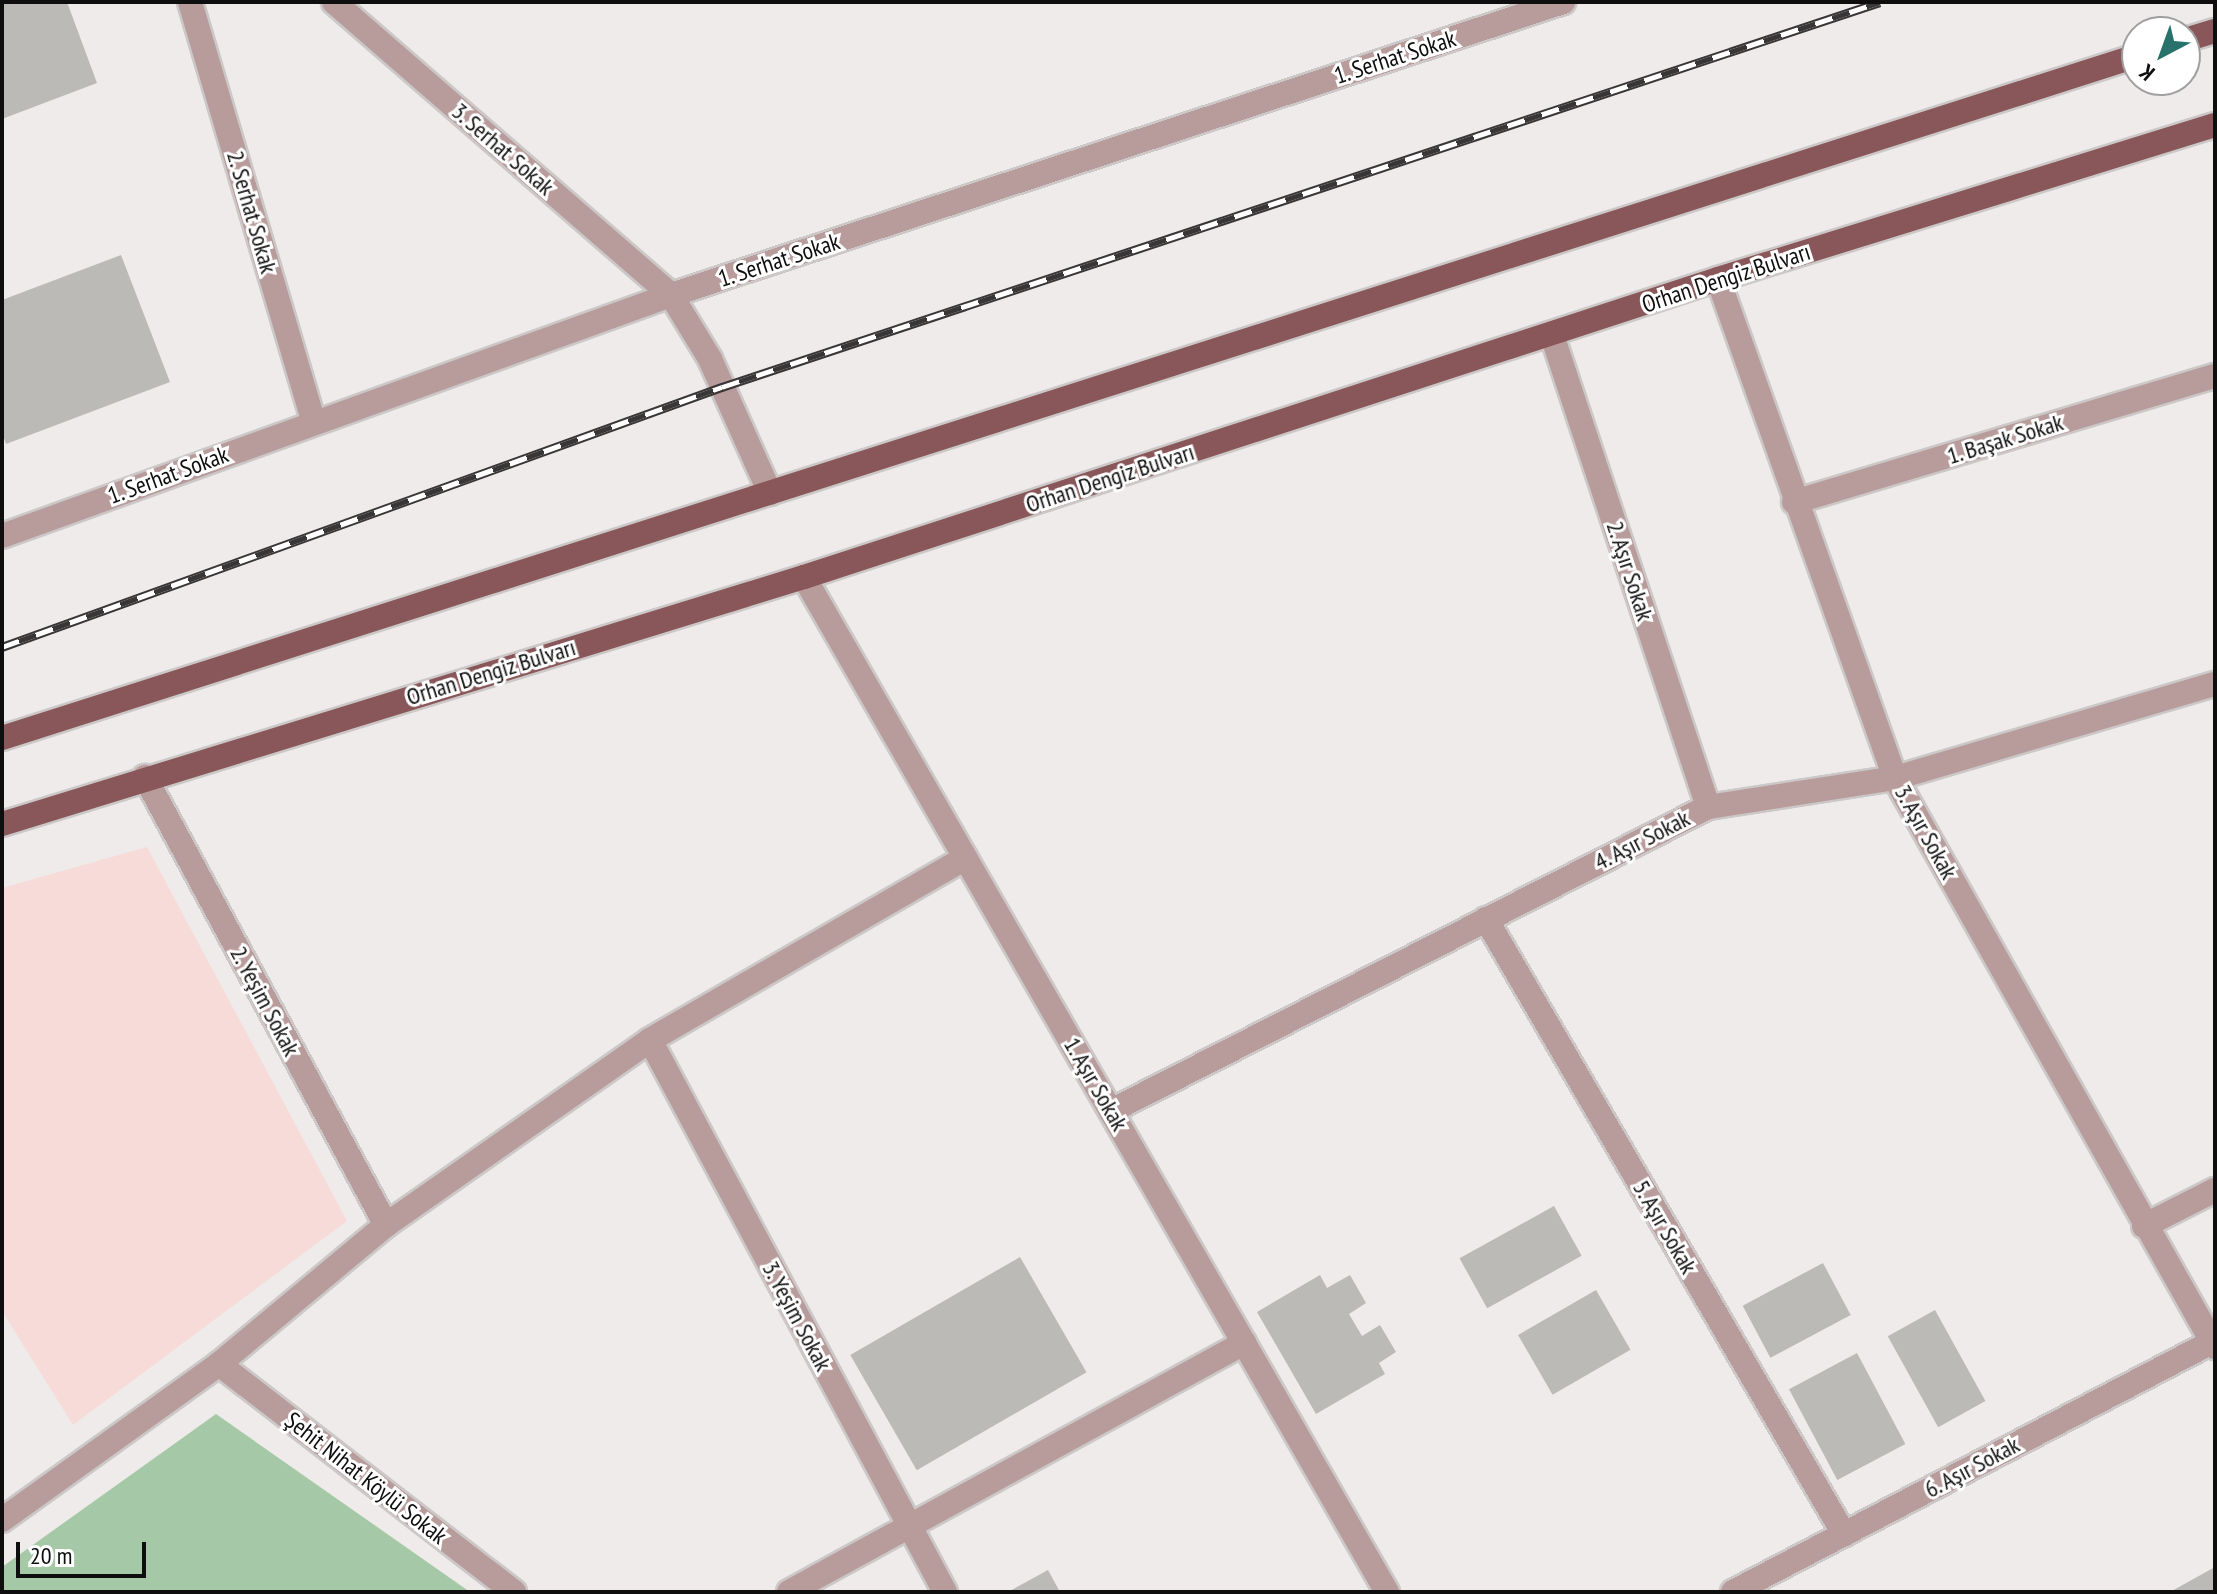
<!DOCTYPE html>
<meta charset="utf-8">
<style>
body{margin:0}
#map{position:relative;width:2217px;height:1594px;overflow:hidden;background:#efebea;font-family:"PT Sans Narrow",sans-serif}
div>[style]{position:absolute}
.commercial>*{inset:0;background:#f6dbd8}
.green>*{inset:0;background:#a5c9a7}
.building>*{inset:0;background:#bbbab7;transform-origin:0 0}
.roads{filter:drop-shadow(2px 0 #cbc8c7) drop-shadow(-2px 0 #cbc8c7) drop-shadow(0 2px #cbc8c7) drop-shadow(0 -2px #cbc8c7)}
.street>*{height:24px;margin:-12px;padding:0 12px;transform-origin:12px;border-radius:12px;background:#b89b9b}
.primary>*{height:24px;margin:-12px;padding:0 12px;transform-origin:12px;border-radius:12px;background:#895759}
.rail>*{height:9px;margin-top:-4.5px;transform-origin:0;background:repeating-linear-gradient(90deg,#fff 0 18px,#383636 0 36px);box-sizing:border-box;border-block:2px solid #383636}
span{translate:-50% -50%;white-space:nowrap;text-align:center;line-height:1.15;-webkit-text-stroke:6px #fff;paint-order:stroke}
.street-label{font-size:24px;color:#0f0e0e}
.frame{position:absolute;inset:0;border:4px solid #0f0e0e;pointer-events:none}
.north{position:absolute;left:2121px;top:16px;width:80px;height:80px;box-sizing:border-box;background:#fff;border:2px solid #9f9f9f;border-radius:50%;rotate:221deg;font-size:22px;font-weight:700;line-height:32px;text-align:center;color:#0f0e0e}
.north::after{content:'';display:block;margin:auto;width:28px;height:36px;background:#29726c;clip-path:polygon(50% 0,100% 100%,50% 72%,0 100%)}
.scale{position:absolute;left:16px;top:1542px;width:130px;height:36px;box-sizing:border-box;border:4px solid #0f0e0e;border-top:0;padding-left:10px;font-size:24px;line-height:28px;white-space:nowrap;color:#0f0e0e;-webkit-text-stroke:6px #fff;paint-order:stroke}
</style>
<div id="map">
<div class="commercial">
<div style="clip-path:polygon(147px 847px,347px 1221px,73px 1425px,2px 1311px,2px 888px)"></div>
</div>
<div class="green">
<div style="clip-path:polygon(216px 1414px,470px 1592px,2px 1592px,2px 1567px)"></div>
</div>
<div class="building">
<div style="clip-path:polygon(2px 2px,67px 2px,97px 83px,2px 119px)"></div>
<div style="clip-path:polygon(121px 255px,170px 382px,6px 444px,2px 432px,2px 300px)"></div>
<div style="left:1554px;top:1206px;width:57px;height:108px;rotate:61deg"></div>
<div style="left:1020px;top:1257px;width:133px;height:196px;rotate:60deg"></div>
<div style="left:1823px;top:1263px;width:59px;height:91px;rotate:62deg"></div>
<div style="clip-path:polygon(1320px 1275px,1327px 1288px,1350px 1275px,1366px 1303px,1349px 1314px,1362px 1336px,1380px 1325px,1396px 1352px,1379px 1363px,1385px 1374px,1316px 1414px,1257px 1312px)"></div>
<div style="left:1596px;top:1290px;width:69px;height:90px;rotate:60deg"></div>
<div style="left:1935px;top:1310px;width:104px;height:54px;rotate:61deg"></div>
<div style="left:1857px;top:1353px;width:103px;height:77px;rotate:62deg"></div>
<div style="clip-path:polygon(2215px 1567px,2215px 1592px,2170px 1592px)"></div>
<div style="clip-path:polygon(1048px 1570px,1060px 1592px,1008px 1592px)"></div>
</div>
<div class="roads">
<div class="street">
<div style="left:190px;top:2px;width:438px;rotate:73.6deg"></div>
<div style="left:334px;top:2px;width:447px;rotate:41deg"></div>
<div style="left:671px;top:295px;width:75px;rotate:58.6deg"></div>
<div style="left:710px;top:359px;width:147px;rotate:65.9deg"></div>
<div style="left:1718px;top:279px;width:529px;rotate:70.47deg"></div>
<div style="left:1895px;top:778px;width:653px;rotate:60.65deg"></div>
<div style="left:1552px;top:335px;width:497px;rotate:71.7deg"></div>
<div style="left:1794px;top:502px;width:439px;rotate:-16.7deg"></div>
<div style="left:2px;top:536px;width:711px;rotate:-19.81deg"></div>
<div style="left:671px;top:295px;width:939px;rotate:-18.18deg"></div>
<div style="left:804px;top:577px;width:1171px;rotate:60.13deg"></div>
<div style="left:145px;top:777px;width:509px;rotate:61.72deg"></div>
<div style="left:1486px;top:919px;width:712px;rotate:59.8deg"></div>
<div style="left:650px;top:1040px;width:626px;rotate:61.88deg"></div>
<div style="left:1111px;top:1111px;width:670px;rotate:-26.99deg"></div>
<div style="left:1708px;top:807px;width:189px;rotate:-8.8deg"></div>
<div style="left:1895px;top:778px;width:334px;rotate:-16.4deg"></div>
<div style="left:2144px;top:1226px;width:80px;rotate:-26.9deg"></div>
<div style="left:219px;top:1364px;width:373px;rotate:37.7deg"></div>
<div style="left:2px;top:1520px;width:267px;rotate:-35.7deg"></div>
<div style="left:219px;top:1364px;width:217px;rotate:-39.8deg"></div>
<div style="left:386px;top:1225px;width:322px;rotate:-35deg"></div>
<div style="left:650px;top:1040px;width:364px;rotate:-30deg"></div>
<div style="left:789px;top:1592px;width:519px;rotate:-28.69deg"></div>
<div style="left:1733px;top:1592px;width:540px;rotate:-27.56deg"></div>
</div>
<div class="primary">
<div style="left:2185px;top:40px;width:31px;rotate:-17deg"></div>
<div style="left:2px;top:738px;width:2241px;rotate:-17.72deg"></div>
<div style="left:2px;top:824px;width:839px;rotate:-17.12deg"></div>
<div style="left:804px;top:577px;width:961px;rotate:-18.06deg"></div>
<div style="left:1718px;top:279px;width:520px;rotate:-17.22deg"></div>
</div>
</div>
<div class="rail">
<div style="left:2px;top:647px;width:766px;rotate:-19.86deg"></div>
<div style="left:722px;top:387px;width:1220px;rotate:-18.39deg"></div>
</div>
<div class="street-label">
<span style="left:1395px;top:57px;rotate:-18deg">1. Serhat Sokak</span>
<span style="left:503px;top:149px;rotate:41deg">3. Serhat Sokak</span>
<span style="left:252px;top:212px;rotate:74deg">2. Serhat Sokak</span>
<span style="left:779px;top:260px;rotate:-18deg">1. Serhat Sokak</span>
<span style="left:1726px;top:278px;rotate:-18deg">Orhan Dengiz Bulvarı</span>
<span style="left:2005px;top:439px;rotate:-17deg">1. Başak Sokak</span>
<span style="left:168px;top:475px;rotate:-20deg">1. Serhat Sokak</span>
<span style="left:1110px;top:478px;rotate:-18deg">Orhan Dengiz Bulvarı</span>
<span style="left:1630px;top:571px;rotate:72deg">2. Aşır Sokak</span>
<span style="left:491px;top:672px;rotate:-17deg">Orhan Dengiz Bulvarı</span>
<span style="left:1926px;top:832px;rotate:61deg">3. Aşır Sokak</span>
<span style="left:1642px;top:840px;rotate:-27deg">4. Aşır Sokak</span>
<span style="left:265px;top:1001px;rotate:62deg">2. Yeşim Sokak</span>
<span style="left:1096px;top:1084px;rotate:60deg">1. Aşır Sokak</span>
<span style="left:1665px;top:1227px;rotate:60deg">5. Aşır Sokak</span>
<span style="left:797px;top:1316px;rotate:62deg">3. Yeşim Sokak</span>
<span style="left:1972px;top:1467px;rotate:-28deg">6. Aşır Sokak</span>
<span style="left:366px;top:1478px;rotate:38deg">Şehit Nihat Köylü Sokak</span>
</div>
<div class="frame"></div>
<div class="north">K</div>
<div class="scale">20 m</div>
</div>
